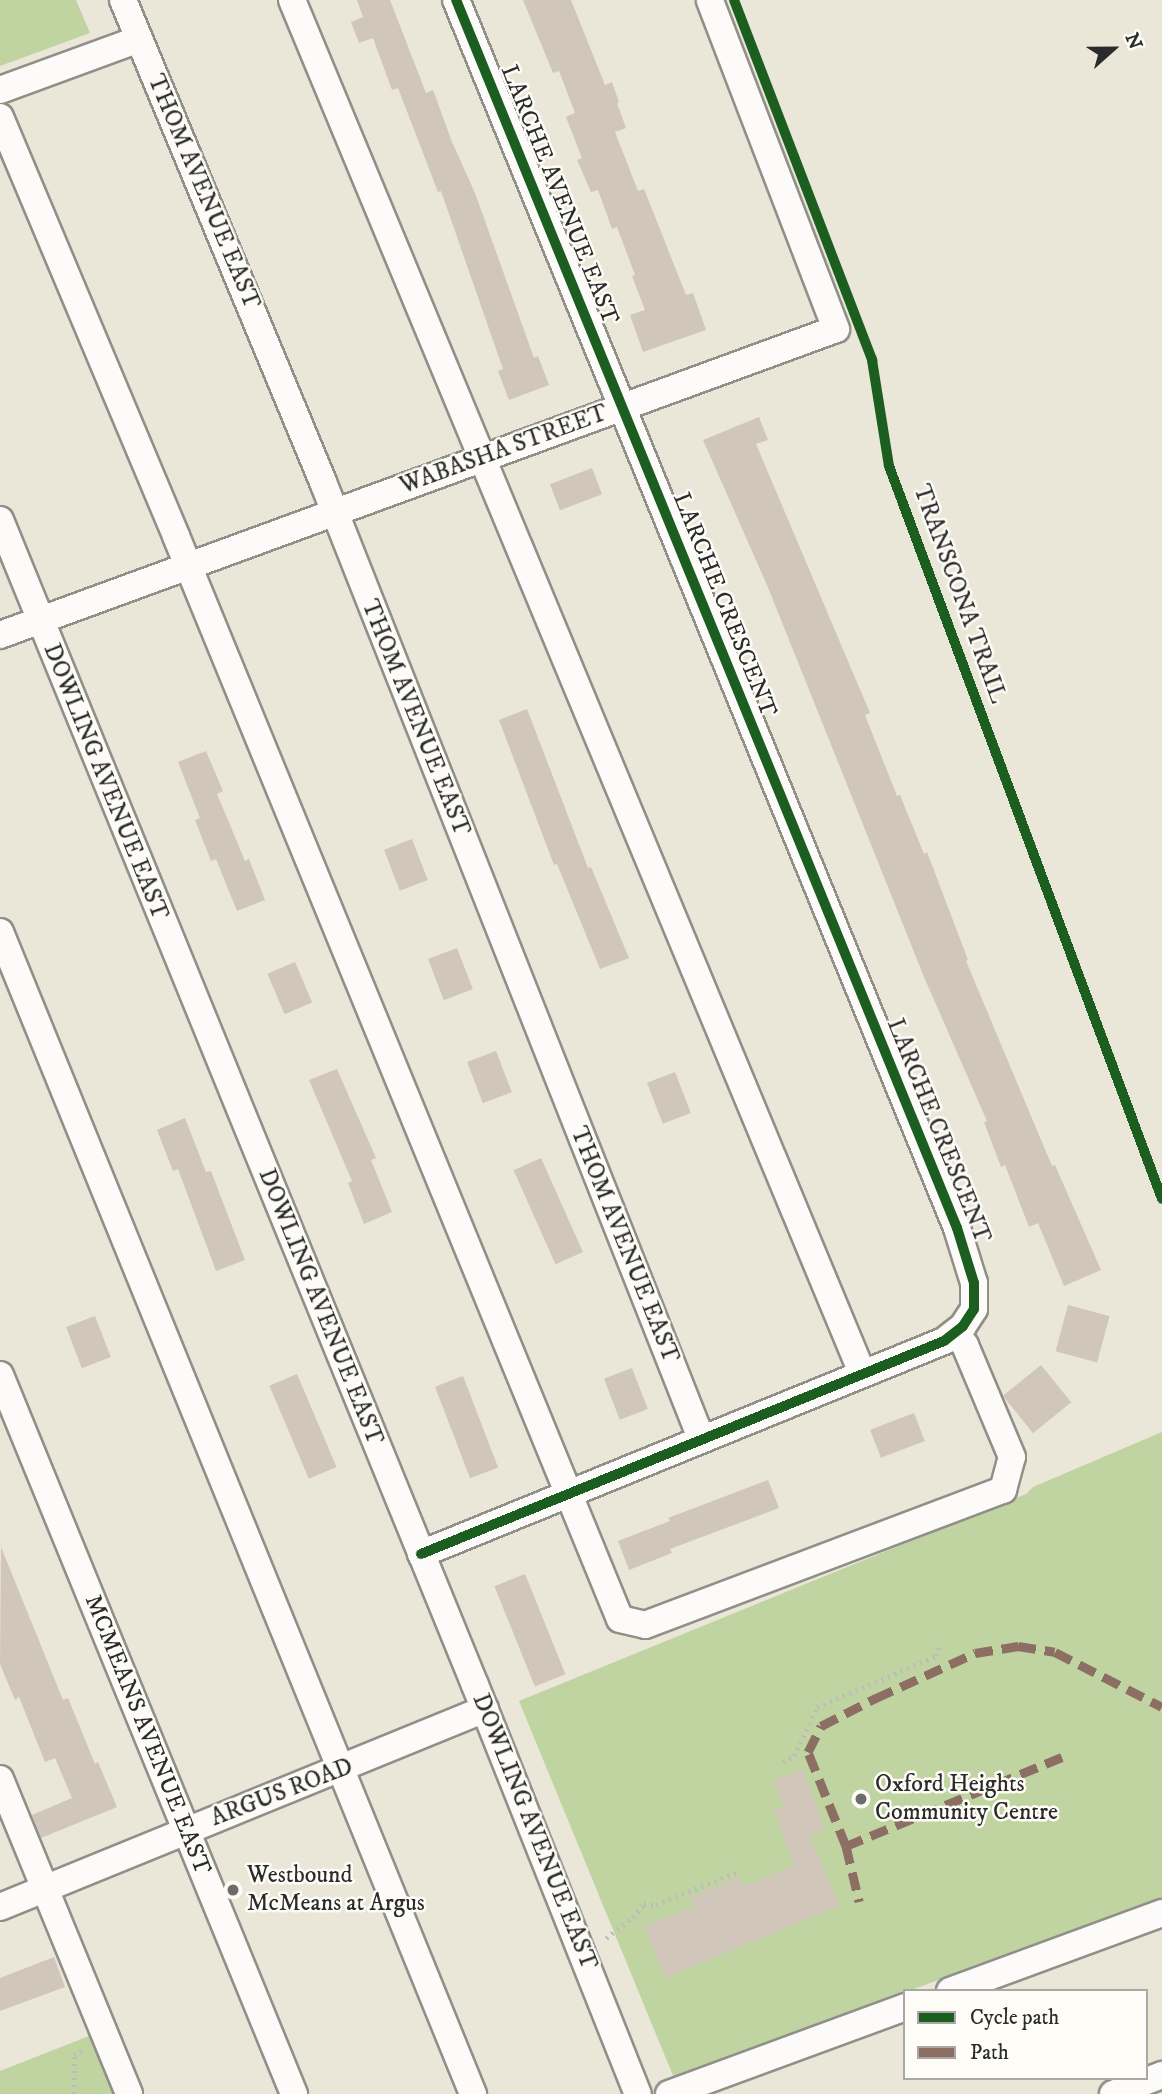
<!DOCTYPE html>
<style>
body{margin:0}
#map{position:relative;width:1162px;height:2094px;overflow:hidden;background:#eae6d8;font-family:"IM FELL DW Pica",serif}
div>[style]{position:absolute}
.green>*{inset:0;background:#bfd4a0}
.building>*{inset:0;background:#d1c6ba;transform-origin:0 0}
.path>*{height:4.5px;margin-top:-2.25px;transform-origin:0;background:repeating-linear-gradient(90deg,#bdbcba 0 2px,transparent 0 7px)}
.roads{filter:drop-shadow(2px 0 #908f88) drop-shadow(-2px 0 #908f88) drop-shadow(0 2px #908f88) drop-shadow(0 -2px #908f88)}
.minor>*{height:26px;margin:-13px;padding:0 13px;transform-origin:13px;border-radius:13px;background:#fcfbf9}
.quiet>*{height:9px;margin-top:-4.5px;transform-origin:0;background:repeating-linear-gradient(90deg,#8d6e63 0 18px,transparent 0 27px)}
.cycleway>*{height:10px;margin:-5px;padding:0 5px;transform-origin:5px;border-radius:5px;background:#1b5e20}
.dots>*{width:19px;height:19px;translate:-50% -50%;box-sizing:border-box;border:4px solid #fdfcf7;border-radius:50%}
span{translate:-50% -50%;white-space:nowrap;text-align:center;line-height:1.15;-webkit-text-stroke:5px #fdfcf7;paint-order:stroke}
.street-label{font-size:24px;color:#2b2b2b}
.poi-label{font-size:24px;color:#2b2b2b}
.left{translate:0 -50%;text-align:left}
.legend{position:absolute;left:903px;top:1989px;width:245px;height:91px;box-sizing:border-box;background:#fdfcf7;border:2px solid #a9a8a5;margin:0;padding:9px 12px;list-style:none;font-size:21px;color:#2b2b2b}
.legend li{display:flex;align-items:center;gap:14px;height:35px}
.legend b{width:35px;border:2px solid #a9a8a5}
.north{position:absolute;left:1078px;top:14px;width:70px;height:70px;-webkit-text-stroke:5px #fdfcf7;paint-order:stroke;rotate:69deg;font-size:19px;font-weight:700;line-height:28px;text-align:center;color:#2b2b2b}
.north::after{content:'';display:block;margin:auto;width:24px;height:32px;background:#2b2b2b;clip-path:polygon(50% 0,100% 100%,50% 72%,0 100%)}
</style>
<div id="map">
<div class="green">
<div style="clip-path:polygon(0 0,76px 0,90px 33px,0 66px)"></div>
<div style="clip-path:polygon(1162px 1432px,1162px 1897px,674px 2078px,519px 1701px,1026px 1494px,1033px 1487px)"></div>
<div style="clip-path:polygon(89px 2036px,113px 2094px,0 2094px,0 2071px)"></div>
</div>
<div class="building">
<div style="clip-path:polygon(357px 0,390px 0,426px 93px,433px 90px,452px 142px,475px 193px,534px 358px,538px 356px,549px 385px,509px 400px,498px 371px,503px 369px,441px 191px,438px 192px,398px 88px,392px 90px,373px 38px,359px 43px,351px 22px,363px 17px)"></div>
<div style="clip-path:polygon(523px 0,571px 0,605px 85px,612px 82px,619px 102px,617px 103px,626px 128px,615px 132px,638px 191px,644px 189px,686px 295px,693px 293px,706px 330px,643px 352px,630px 315px,645px 310px,632px 276px,635px 275px,617px 227px,612px 229px,598px 190px,591px 192px,577px 160px,582px 158px,566px 117px,575px 113px,559px 71px,553px 73px)"></div>
<div style="clip-path:polygon(759px 417px,768px 440px,756px 444px,870px 713px,865px 715px,897px 796px,900px 795px,924px 854px,927px 852px,968px 960px,966px 961px,1052px 1166px,1055px 1165px,1101px 1270px,1064px 1286px,1038px 1223px,1029px 1227px,1005px 1165px,1001px 1167px,984px 1122px,987px 1121px,924px 977px,767px 585px,703px 440px)"></div>
<div style="left:592px;top:468px;width:28px;height:45px;rotate:69deg"></div>
<div style="clip-path:polygon(527px 709px,588px 868px,591px 867px,629px 958px,600px 969px,557px 864px,554px 865px,499px 720px)"></div>
<div style="clip-path:polygon(206px 751px,223px 791px,217px 794px,245px 861px,249px 859px,265px 900px,237px 911px,216px 859px,211px 861px,195px 820px,200px 818px,178px 762px)"></div>
<div style="left:412px;top:839px;width:44px;height:30px;rotate:69deg"></div>
<div style="left:457px;top:948px;width:44px;height:31px;rotate:69deg"></div>
<div style="left:295px;top:962px;width:44px;height:30px;rotate:67deg"></div>
<div style="left:496px;top:1051px;width:44px;height:31px;rotate:69deg"></div>
<div style="clip-path:polygon(337px 1069px,376px 1158px,371px 1160px,392px 1212px,364px 1224px,348px 1183px,352px 1181px,309px 1080px)"></div>
<div style="left:675px;top:1072px;width:44px;height:30px;rotate:69deg"></div>
<div style="clip-path:polygon(185px 1118px,206px 1172px,211px 1171px,245px 1260px,216px 1271px,178px 1169px,173px 1171px,157px 1130px)"></div>
<div style="left:541px;top:1158px;width:103px;height:30px;rotate:66deg"></div>
<div style="left:1068px;top:1305px;width:43px;height:48px;rotate:15deg"></div>
<div style="left:95px;top:1316px;width:44px;height:31px;rotate:69deg"></div>
<div style="left:1041px;top:1365px;width:48px;height:49px;rotate:51deg"></div>
<div style="left:632px;top:1368px;width:44px;height:30px;rotate:69deg"></div>
<div style="left:297px;top:1374px;width:101px;height:30px;rotate:67deg"></div>
<div style="left:463px;top:1376px;width:98px;height:30px;rotate:69deg"></div>
<div style="left:914px;top:1413px;width:30px;height:47px;rotate:69deg"></div>
<div style="clip-path:polygon(768px 1480px,779px 1508px,670px 1549px,672px 1553px,629px 1570px,618px 1541px,670px 1521px,668px 1518px)"></div>
<div style="clip-path:polygon(1px 1547px,63px 1700px,68px 1698px,95px 1764px,98px 1762px,117px 1807px,41px 1838px,32px 1815px,72px 1798px,55px 1758px,45px 1762px,19px 1697px,15px 1700px,0 1664px)"></div>
<div style="left:525px;top:1574px;width:108px;height:33px;rotate:68deg"></div>
<div style="clip-path:polygon(803px 1769px,825px 1830px,810px 1835px,839px 1906px,665px 1978px,644px 1927px,694px 1906px,690px 1897px,739px 1877px,743px 1886px,794px 1865px,774px 1810px,784px 1806px,774px 1780px)"></div>
<div style="clip-path:polygon(54px 1957px,65px 1987px,0 2011px,0 1978px)"></div>
</div>
<div class="path">
<div style="left:783px;top:1762px;width:13px;rotate:-29deg"></div>
<div style="left:794px;top:1756px;width:54px;rotate:-64.9deg"></div>
<div style="left:817px;top:1707px;width:129px;rotate:-23.2deg"></div>
<div style="left:936px;top:1656px;width:9px;rotate:-72deg"></div>
<div style="left:606px;top:1938px;width:34px;rotate:-37deg"></div>
<div style="left:633px;top:1918px;width:18px;rotate:-52deg"></div>
<div style="left:644px;top:1904px;width:12px;rotate:5deg"></div>
<div style="left:656px;top:1905px;width:87px;rotate:-22.2deg"></div>
<div style="left:74px;top:2094px;width:39px;rotate:-90deg"></div>
<div style="left:74px;top:2055px;width:12px;rotate:-31deg"></div>
</div>
<div class="roads">
<div class="minor">
<div style="left:123px;top:0;width:522px;rotate:67.46deg"></div>
<div style="left:323px;top:482px;width:1028px;rotate:68.43deg"></div>
<div style="left:292px;top:0;width:1487px;rotate:67.45deg"></div>
<div style="left:0;top:90px;width:148px;rotate:-20.1deg"></div>
<div style="left:0;top:117px;width:454px;rotate:67.2deg"></div>
<div style="left:176px;top:536px;width:1170px;rotate:67.71deg"></div>
<div style="left:620px;top:1619px;width:26px;rotate:13deg"></div>
<div style="left:645px;top:1625px;width:383px;rotate:-20.7deg"></div>
<div style="left:1003px;top:1490px;width:34px;rotate:-75deg"></div>
<div style="left:1012px;top:1457px;width:121px;rotate:-112.8deg"></div>
<div style="left:965px;top:1345px;width:16px;rotate:-128deg"></div>
<div style="left:0;top:520px;width:1258px;rotate:67.82deg"></div>
<div style="left:475px;top:1685px;width:440px;rotate:68.3deg"></div>
<div style="left:0;top:635px;width:890px;rotate:-20.1deg"></div>
<div style="left:836px;top:329px;width:352px;rotate:-111deg"></div>
<div style="left:0;top:932px;width:1255px;rotate:67.85deg"></div>
<div style="left:0;top:1375px;width:777px;rotate:67.76deg"></div>
<div style="left:421px;top:1554px;width:565px;rotate:-22.16deg"></div>
<div style="left:944px;top:1341px;width:24px;rotate:-38deg"></div>
<div style="left:963px;top:1326px;width:20px;rotate:-57deg"></div>
<div style="left:974px;top:1309px;width:26px;rotate:-90deg"></div>
<div style="left:974px;top:1283px;width:58px;rotate:-107.2deg"></div>
<div style="left:957px;top:1228px;width:1326px;rotate:-112.19deg"></div>
<div style="left:0;top:1779px;width:340px;rotate:67.7deg"></div>
<div style="left:0;top:1907px;width:524px;rotate:-22.21deg"></div>
<div style="left:950px;top:1991px;width:226px;rotate:-20.2deg"></div>
<div style="left:669px;top:2094px;width:252px;rotate:-20.2deg"></div>
<div style="left:1113px;top:2094px;width:53px;rotate:-21.2deg"></div>
</div>
</div>
<div class="quiet">
<div style="left:1062px;top:1757px;width:234px;rotate:157.6deg"></div>
<div style="left:846px;top:1846px;width:101px;rotate:-112deg"></div>
<div style="left:808px;top:1752px;width:29px;rotate:-63deg"></div>
<div style="left:821px;top:1726px;width:62px;rotate:-27deg"></div>
<div style="left:876px;top:1698px;width:109px;rotate:-24.4deg"></div>
<div style="left:975px;top:1653px;width:44px;rotate:-9.2deg"></div>
<div style="left:1018px;top:1646px;width:37px;rotate:9deg"></div>
<div style="left:1055px;top:1652px;width:120px;rotate:27.2deg"></div>
<div style="left:846px;top:1846px;width:57px;rotate:76.7deg"></div>
</div>
<div class="cycleway">
<div style="left:734px;top:0;width:386px;rotate:69deg"></div>
<div style="left:872px;top:360px;width:107px;rotate:80.9deg"></div>
<div style="left:889px;top:466px;width:782px;rotate:69.57deg"></div>
<div style="left:421px;top:1554px;width:565px;rotate:-22.16deg"></div>
<div style="left:944px;top:1341px;width:24px;rotate:-38deg"></div>
<div style="left:963px;top:1326px;width:20px;rotate:-57deg"></div>
<div style="left:974px;top:1309px;width:26px;rotate:-90deg"></div>
<div style="left:974px;top:1283px;width:58px;rotate:-107.2deg"></div>
<div style="left:957px;top:1228px;width:1326px;rotate:-112.19deg"></div>
</div>
<div class="dots">
<div style="left:861px;top:1799px;background:#6e6c68"></div>
<div style="left:233px;top:1890px;background:#6e6c68"></div>
</div>
<div class="street-label">
<span style="left:203px;top:192px;rotate:67deg">THOM AVENUE EAST</span>
<span style="left:559px;top:195px;rotate:68deg">LARCHE AVENUE EAST</span>
<span style="left:504px;top:450px;rotate:-20deg">WABASHA STREET</span>
<span style="left:959px;top:594px;rotate:70deg">TRANSCONA TRAIL</span>
<span style="left:724px;top:605px;rotate:68deg">LARCHE CRESCENT</span>
<span style="left:415px;top:718px;rotate:68deg">THOM AVENUE EAST</span>
<span style="left:105px;top:782px;rotate:68deg">DOWLING AVENUE EAST</span>
<span style="left:938px;top:1131px;rotate:68deg">LARCHE CRESCENT</span>
<span style="left:624px;top:1245px;rotate:68deg">THOM AVENUE EAST</span>
<span style="left:320px;top:1307px;rotate:68deg">DOWLING AVENUE EAST</span>
<span style="left:147px;top:1735px;rotate:68deg">MCMEANS AVENUE EAST</span>
<span style="left:282px;top:1793px;rotate:-21deg">ARGUS ROAD</span>
<span style="left:534px;top:1832px;rotate:68deg">DOWLING AVENUE EAST</span>
</div>
<div class="poi-label">
<span class="left" style="left:875px;top:1799px">Oxford Heights<br>Community Centre</span>
<span class="left" style="left:247px;top:1890px">Westbound<br>McMeans at Argus</span>
</div>
<ul class="legend">
<li><b style="height:9px;background:#1b5e20"></b>Cycle path</li>
<li><b style="height:9px;background:#8d6e63"></b>Path</li>
</ul>
<div class="north">N</div>
</div>
